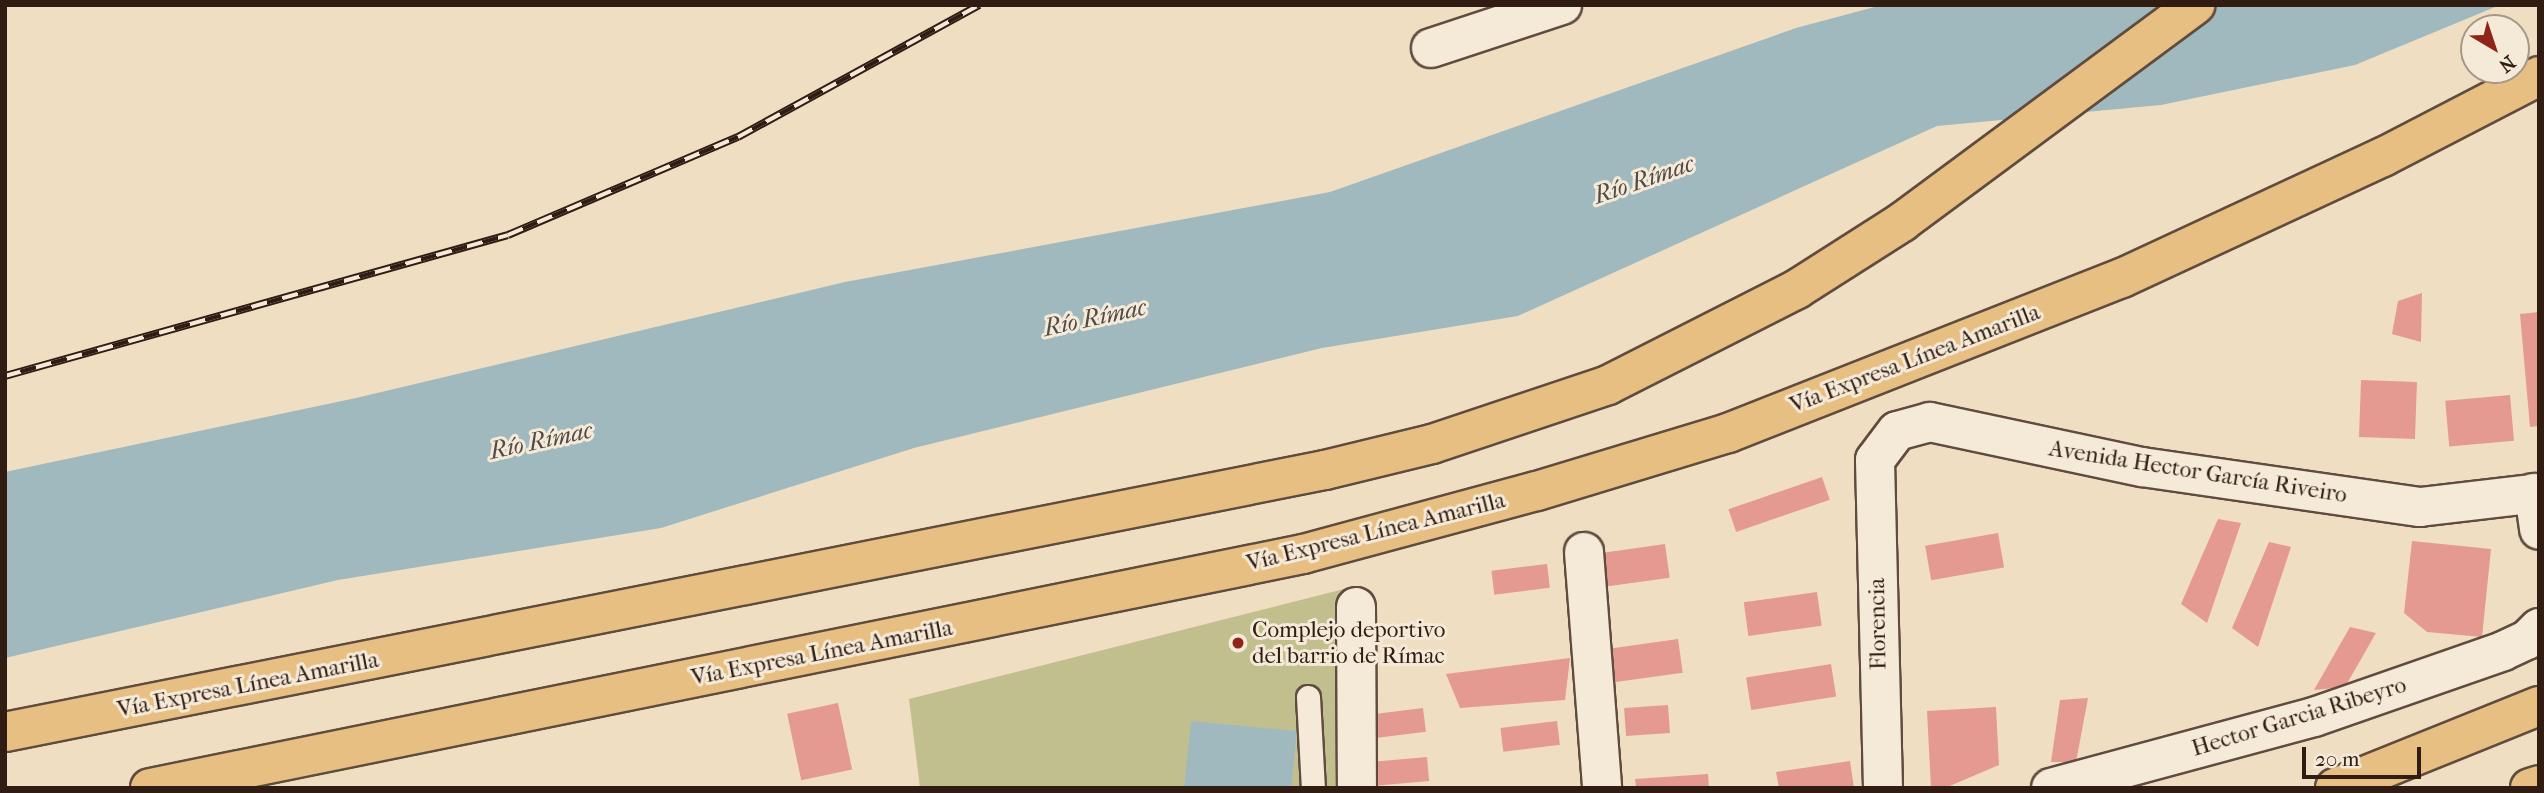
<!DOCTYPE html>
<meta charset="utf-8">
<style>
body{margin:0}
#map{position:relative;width:2544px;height:793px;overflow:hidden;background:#f0dec3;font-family:"IM FELL French Canon",serif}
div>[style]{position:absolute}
.green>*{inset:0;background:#c2bf8e}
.water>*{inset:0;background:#a0b9bf}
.building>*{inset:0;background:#e49a90;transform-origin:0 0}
.roads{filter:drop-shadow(2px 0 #604c3f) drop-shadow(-2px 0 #604c3f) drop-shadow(0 2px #604c3f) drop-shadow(0 -2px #604c3f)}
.lane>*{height:23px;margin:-11.5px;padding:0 11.5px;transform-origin:11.5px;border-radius:11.5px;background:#f5ead8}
.street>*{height:38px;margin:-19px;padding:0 19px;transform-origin:19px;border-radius:19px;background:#f5ead8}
.highway>*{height:38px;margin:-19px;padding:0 19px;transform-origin:19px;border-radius:19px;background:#e8bf82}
.rail>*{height:8px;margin-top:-4px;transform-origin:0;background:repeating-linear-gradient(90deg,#f5ead8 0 16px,#301c13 0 32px);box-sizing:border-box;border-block:2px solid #301c13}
.dots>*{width:19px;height:19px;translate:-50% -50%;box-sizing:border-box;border:4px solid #f5ead8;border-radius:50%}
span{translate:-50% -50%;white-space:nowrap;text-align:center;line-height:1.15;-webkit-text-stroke:6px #f5ead8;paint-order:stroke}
.street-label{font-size:23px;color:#301c13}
.poi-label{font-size:23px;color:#301c13}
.left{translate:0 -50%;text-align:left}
.water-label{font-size:24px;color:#524b47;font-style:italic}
.frame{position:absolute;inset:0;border:7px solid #301c13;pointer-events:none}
.north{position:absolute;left:2460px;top:14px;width:70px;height:70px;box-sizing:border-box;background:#f5ead8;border:2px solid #a69889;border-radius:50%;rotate:141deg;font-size:19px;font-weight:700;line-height:28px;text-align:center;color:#301c13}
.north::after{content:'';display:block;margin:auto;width:24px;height:32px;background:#8f2418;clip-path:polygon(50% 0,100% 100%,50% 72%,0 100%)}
.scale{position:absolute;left:2302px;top:747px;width:119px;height:32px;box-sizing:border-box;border:4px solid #301c13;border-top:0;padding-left:9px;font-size:21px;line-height:24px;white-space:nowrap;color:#301c13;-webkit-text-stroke:5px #f5ead8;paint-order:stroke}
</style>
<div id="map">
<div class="green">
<div style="clip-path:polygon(1348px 588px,1348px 788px,920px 788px,909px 699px)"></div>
</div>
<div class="water">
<div style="clip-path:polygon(1882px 5px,2500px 5px,2355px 65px,2161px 105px,1937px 126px,1518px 316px,1322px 348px,914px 448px,661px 528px,338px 580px,5px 658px,5px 472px,356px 398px,845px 282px,1330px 192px,1796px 28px)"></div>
<div style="clip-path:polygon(1191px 721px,1297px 731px,1291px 788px,1184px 788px)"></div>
</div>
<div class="building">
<div style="clip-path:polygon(2422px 293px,2421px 342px,2392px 334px,2398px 301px)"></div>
<div style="clip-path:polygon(2539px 312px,2539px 426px,2530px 427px,2520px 314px)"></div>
<div style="left:2361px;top:380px;width:56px;height:57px;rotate:2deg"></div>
<div style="left:2510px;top:395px;width:46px;height:65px;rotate:85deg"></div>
<div style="left:1822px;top:477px;width:24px;height:99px;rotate:71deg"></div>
<div style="clip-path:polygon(2218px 519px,2241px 523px,2207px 623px,2181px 604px)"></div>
<div style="left:1998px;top:533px;width:35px;height:74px;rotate:80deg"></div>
<div style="clip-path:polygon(2412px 541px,2491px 549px,2482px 637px,2427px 632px,2404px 613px)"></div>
<div style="clip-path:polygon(2269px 542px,2291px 547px,2258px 647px,2232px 628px)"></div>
<div style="left:1665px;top:544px;width:34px;height:75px;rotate:82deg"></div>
<div style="left:1547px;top:564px;width:24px;height:56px;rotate:83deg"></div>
<div style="left:1817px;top:592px;width:34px;height:74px;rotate:82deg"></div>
<div style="clip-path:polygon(2350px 627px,2376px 633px,2345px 687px,2314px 690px)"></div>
<div style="left:1678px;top:639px;width:34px;height:75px;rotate:82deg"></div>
<div style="clip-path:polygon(1570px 658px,1565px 700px,1460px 708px,1446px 674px)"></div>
<div style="left:1831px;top:664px;width:33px;height:86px;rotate:81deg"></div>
<div style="clip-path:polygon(2088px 698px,2076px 762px,2051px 762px,2060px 700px)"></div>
<div style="left:838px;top:703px;width:68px;height:52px;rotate:78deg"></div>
<div style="left:1668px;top:705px;width:28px;height:44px;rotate:86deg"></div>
<div style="clip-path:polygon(1996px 707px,1999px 765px,1945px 788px,1931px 788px,1927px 711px)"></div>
<div style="left:1423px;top:708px;width:24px;height:57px;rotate:83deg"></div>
<div style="left:1557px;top:721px;width:24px;height:57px;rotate:83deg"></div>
<div style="left:1427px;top:757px;width:24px;height:57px;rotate:85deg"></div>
<div style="clip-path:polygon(1850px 761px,1854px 788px,1779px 788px,1776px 772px)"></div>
<div style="clip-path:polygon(1708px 774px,1709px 788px,1636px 788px,1635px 779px)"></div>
</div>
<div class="roads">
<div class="lane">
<div style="left:1308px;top:697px;width:91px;rotate:86.9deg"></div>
</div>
<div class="street">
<div style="left:1431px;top:48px;width:138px;rotate:-18.2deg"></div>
<div style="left:2534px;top:493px;width:37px;rotate:82deg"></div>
<div style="left:1584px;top:552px;width:237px;rotate:85.6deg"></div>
<div style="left:1356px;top:607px;width:181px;rotate:89.7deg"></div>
<div style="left:1883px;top:788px;width:328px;rotate:-91.4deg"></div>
<div style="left:1875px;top:460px;width:36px;rotate:-53deg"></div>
<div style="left:1897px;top:431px;width:34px;rotate:-15deg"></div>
<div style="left:1930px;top:422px;width:217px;rotate:12deg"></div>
<div style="left:2142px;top:467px;width:281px;rotate:8.2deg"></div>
<div style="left:2420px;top:507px;width:120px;rotate:-6.7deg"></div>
<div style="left:2051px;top:788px;width:272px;rotate:-15.1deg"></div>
<div style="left:2314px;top:717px;width:200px;rotate:-19.2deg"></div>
<div style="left:2503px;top:651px;width:26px;rotate:-25deg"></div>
<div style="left:2527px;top:640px;width:17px;rotate:-45deg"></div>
</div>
<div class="highway">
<div style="left:5px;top:732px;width:1346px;rotate:-11.23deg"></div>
<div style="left:1325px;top:470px;width:110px;rotate:-13.7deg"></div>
<div style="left:1432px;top:444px;width:186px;rotate:-18.5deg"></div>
<div style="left:1608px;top:385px;width:212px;rotate:-26.9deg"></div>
<div style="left:1797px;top:289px;width:125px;rotate:-32.5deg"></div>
<div style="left:1902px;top:222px;width:365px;rotate:-36.5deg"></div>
<div style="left:150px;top:788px;width:1177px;rotate:-11.47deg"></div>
<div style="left:1303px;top:554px;width:242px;rotate:-15.1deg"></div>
<div style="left:1537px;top:491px;width:200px;rotate:-16.9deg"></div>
<div style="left:1728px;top:433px;width:423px;rotate:-21.5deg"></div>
<div style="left:2122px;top:278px;width:288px;rotate:-24.9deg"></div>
<div style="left:2383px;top:157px;width:176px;rotate:-27.4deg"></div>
<div style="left:2335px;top:788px;width:220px;rotate:-21.9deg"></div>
<div style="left:2530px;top:788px;width:9px;rotate:-18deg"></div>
</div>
</div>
<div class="rail">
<div style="left:5px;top:376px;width:522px;rotate:-15.66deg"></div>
<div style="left:508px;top:235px;width:250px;rotate:-23.1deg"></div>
<div style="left:738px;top:137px;width:275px;rotate:-28.7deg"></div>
</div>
<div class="dots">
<div style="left:1238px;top:643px;background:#8f2418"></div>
</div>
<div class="street-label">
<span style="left:1915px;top:359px;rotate:-21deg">Vía Expresa Línea Amarilla</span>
<span style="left:2198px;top:472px;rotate:9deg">Avenida Hector García Riveiro</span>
<span style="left:1376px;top:532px;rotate:-14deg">Vía Expresa Línea Amarilla</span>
<span style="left:1878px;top:624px;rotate:-91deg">Florencia</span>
<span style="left:822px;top:653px;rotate:-11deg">Vía Expresa Línea Amarilla</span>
<span style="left:248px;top:685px;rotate:-11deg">Vía Expresa Línea Amarilla</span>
<span style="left:2299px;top:717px;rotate:-17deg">Hector Garcia Ribeyro</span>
</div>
<div class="poi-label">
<span class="left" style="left:1252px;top:643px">Complejo deportivo<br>del barrio de Rímac</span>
</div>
<div class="water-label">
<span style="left:1644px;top:180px;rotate:-19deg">Río Rímac</span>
<span style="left:1095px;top:318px;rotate:-12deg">Río Rímac</span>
<span style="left:541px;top:441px;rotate:-12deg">Río Rímac</span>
</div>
<div class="frame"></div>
<div class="north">N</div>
<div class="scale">20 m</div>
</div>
